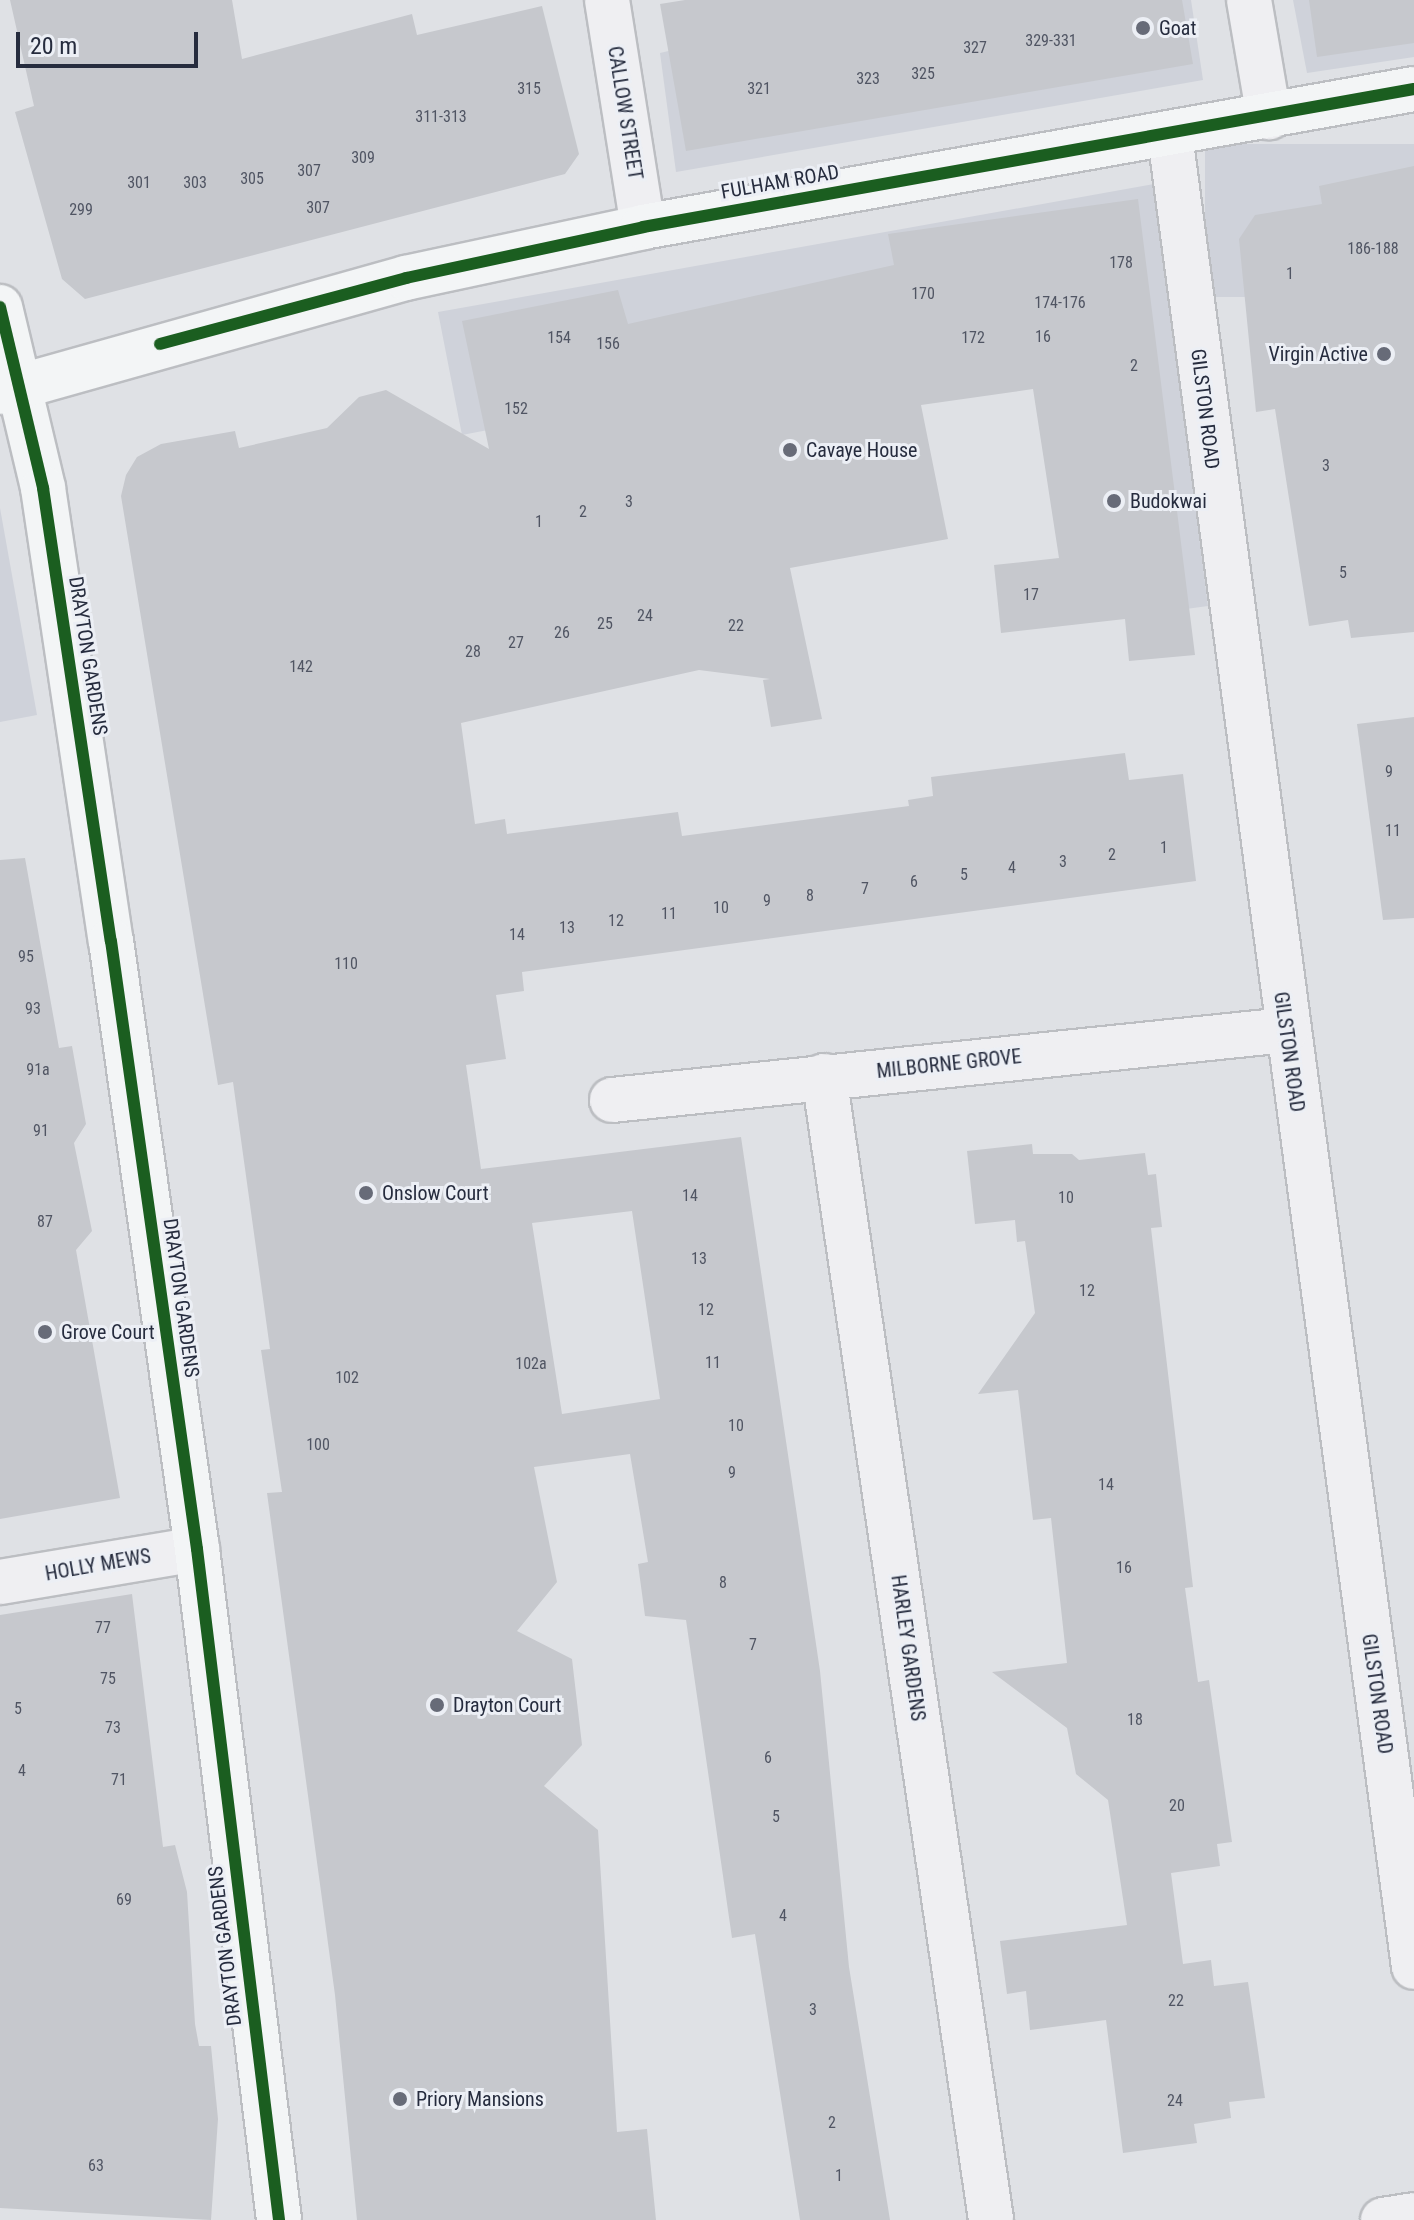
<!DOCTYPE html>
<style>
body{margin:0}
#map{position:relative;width:1414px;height:2220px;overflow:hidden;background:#dfe1e5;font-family:"Roboto Condensed",sans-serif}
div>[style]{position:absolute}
.built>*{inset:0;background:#cfd2da;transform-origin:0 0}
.building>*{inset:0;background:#c6c8cd}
.roads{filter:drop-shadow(2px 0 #bcbec2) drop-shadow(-2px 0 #bcbec2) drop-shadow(0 2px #bcbec2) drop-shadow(0 -2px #bcbec2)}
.street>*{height:44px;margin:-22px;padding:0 22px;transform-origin:22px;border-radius:22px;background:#efeff2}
.secondary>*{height:44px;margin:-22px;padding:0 22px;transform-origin:22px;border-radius:22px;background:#f3f5f6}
.primary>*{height:44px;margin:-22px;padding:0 22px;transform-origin:22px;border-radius:22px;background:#f3f5f6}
.cycleway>*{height:12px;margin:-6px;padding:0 6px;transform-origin:6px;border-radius:6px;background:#1b5e20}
.dots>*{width:22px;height:22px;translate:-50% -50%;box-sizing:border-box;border:4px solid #eceff5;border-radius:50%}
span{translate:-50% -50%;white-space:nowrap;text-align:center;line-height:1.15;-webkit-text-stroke:6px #eceff5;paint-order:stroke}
.number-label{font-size:16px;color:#505563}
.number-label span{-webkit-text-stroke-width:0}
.poi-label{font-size:20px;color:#262c3e}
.left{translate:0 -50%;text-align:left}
.right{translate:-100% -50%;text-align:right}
.street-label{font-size:20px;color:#262c3e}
.scale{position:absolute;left:16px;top:32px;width:182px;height:36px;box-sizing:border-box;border:4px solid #262c3e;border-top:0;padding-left:10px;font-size:24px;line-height:28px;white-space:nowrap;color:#262c3e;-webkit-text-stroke:6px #eceff5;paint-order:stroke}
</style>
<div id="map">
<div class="built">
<div style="clip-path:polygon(885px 0,1191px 0,1203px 80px,676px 172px,660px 53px)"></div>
<div style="clip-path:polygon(1293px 0,1414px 0,1414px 57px,1307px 73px)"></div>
<div style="left:1414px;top:144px;width:153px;height:209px;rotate:90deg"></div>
<div style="clip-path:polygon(1154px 184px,1208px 606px,1068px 625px,1039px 325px,462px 435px,438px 312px)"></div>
<div style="clip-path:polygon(0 508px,37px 715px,0 722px)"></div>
</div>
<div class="building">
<div style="clip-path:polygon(10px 0,232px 0,242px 59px,412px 14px,417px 35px,542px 6px,579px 154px,565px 174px,85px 299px,62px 279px,15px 112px,34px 106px)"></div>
<div style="clip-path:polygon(685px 0,1182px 0,1193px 64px,686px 151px,660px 4px)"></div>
<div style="clip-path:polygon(1309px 0,1414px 0,1414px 43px,1317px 57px)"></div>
<div style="clip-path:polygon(1414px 166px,1414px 632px,1351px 638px,1348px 620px,1309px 626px,1275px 409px,1256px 412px,1239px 239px,1255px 215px,1322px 204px,1319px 186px)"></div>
<div style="clip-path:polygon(evenodd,1138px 199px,1195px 655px,1129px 661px,1125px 619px,1001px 633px,994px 565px,1059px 558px,1033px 389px,921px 405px,948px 539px,790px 568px,822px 719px,771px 727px,763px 680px,770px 679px,699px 670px,461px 723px,475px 824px,505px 819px,507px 834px,678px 812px,682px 836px,909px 806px,908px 800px,933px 796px,931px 777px,1125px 753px,1129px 780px,1183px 774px,1196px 881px,522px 972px,524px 991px,496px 995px,506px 1059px,466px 1065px,481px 1169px,741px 1137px,820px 1671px,849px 1967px,890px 2220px,800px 2220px,755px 1934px,732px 1938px,686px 1620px,645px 1616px,638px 1564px,648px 1562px,630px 1454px,534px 1467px,557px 1582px,517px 1631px,572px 1659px,582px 1745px,544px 1786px,598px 1830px,617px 2132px,647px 2129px,656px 2220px,357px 2220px,335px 1995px,267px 1493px,282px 1492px,261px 1350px,270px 1349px,233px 1082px,218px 1085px,121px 496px,126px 475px,137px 457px,161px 444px,235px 431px,239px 448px,327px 428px,359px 397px,386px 390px,489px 449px,462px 321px,618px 290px,628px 324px,894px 265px,888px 234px,1138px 199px,632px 1211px,660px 1399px,562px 1414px,532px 1223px,632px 1211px)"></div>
<div style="clip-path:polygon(1414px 717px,1414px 918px,1383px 920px,1357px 724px)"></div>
<div style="clip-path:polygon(25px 858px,59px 1048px,72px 1046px,86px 1124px,74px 1143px,92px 1231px,76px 1250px,120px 1498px,0 1519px,0 860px)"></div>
<div style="clip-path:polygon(1032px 1144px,1033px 1154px,1072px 1154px,1079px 1160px,1145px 1153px,1148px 1175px,1156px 1174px,1162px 1227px,1151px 1228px,1193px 1587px,1185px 1588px,1198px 1682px,1209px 1680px,1232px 1842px,1217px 1844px,1220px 1866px,1171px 1873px,1183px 1964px,1211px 1960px,1214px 1986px,1248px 1982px,1265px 2098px,1229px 2102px,1231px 2118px,1194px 2124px,1197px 2143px,1123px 2153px,1106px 2020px,1030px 2030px,1026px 1991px,1007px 1994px,1000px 1941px,1127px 1925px,1108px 1800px,1076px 1774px,1067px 1728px,992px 1672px,1067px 1663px,1051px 1518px,1033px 1520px,1018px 1390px,978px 1394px,1035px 1313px,1025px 1241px,1017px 1242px,1015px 1220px,975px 1224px,967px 1151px)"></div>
<div style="clip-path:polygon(132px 1594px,163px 1847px,175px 1845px,187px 1892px,195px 2024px,199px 2046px,211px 2046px,218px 2119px,211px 2220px,0 2208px,0 1615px)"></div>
</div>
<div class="roads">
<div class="street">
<div style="left:607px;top:0;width:230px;rotate:81deg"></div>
<div style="left:1249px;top:0;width:119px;rotate:80.3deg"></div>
<div style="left:1170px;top:136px;width:1847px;rotate:82.41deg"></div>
<div style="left:824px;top:1076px;width:1156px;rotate:81.69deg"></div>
<div style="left:612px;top:1100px;width:678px;rotate:-5.93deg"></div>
<div style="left:0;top:1582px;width:200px;rotate:-9.5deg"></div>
<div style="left:1383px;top:2220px;width:31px;rotate:-9deg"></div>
</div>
<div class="secondary">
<div style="left:0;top:307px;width:186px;rotate:76.6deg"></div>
<div style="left:43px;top:488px;width:458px;rotate:81.5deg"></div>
<div style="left:111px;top:941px;width:614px;rotate:81.95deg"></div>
<div style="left:197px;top:1549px;width:676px;rotate:83.03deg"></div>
</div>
<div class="primary">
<div style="left:0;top:392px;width:422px;rotate:-15.7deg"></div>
<div style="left:406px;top:278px;width:242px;rotate:-12.1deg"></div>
<div style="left:643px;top:227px;width:783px;rotate:-10.15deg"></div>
</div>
</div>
<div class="cycleway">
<div style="left:0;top:307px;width:186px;rotate:76.6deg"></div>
<div style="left:43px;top:488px;width:458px;rotate:81.5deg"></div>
<div style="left:111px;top:941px;width:614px;rotate:81.95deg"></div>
<div style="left:197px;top:1549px;width:676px;rotate:83.03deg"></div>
<div style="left:160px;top:344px;width:255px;rotate:-15deg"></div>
<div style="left:406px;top:278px;width:242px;rotate:-12.1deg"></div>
<div style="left:643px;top:227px;width:783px;rotate:-10.15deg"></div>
</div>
<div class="dots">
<div style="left:1143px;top:28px;background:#676b78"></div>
<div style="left:1384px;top:354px;background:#676b78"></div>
<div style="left:790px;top:450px;background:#676b78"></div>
<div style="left:1114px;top:501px;background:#676b78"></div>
<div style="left:366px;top:1193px;background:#676b78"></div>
<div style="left:45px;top:1332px;background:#676b78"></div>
<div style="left:437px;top:1705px;background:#676b78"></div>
<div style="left:400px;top:2099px;background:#676b78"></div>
</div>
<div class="number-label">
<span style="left:1051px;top:41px">329-331</span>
<span style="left:975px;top:48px">327</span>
<span style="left:923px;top:74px">325</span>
<span style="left:868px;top:79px">323</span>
<span style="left:529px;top:89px">315</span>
<span style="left:759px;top:89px">321</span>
<span style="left:441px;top:117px">311-313</span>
<span style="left:363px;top:158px">309</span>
<span style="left:309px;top:171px">307</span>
<span style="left:252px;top:179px">305</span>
<span style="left:139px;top:183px">301</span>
<span style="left:195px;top:183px">303</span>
<span style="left:318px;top:208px">307</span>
<span style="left:81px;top:210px">299</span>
<span style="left:1373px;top:249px">186-188</span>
<span style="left:1121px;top:263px">178</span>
<span style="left:1290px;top:274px">1</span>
<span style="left:923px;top:294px">170</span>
<span style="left:1060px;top:303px">174-176</span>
<span style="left:1043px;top:337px">16</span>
<span style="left:559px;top:338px">154</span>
<span style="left:973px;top:338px">172</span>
<span style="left:608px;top:344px">156</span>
<span style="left:1134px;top:366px">2</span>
<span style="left:516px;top:409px">152</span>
<span style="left:1326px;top:466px">3</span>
<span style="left:629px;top:502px">3</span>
<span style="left:583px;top:512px">2</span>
<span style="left:539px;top:522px">1</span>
<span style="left:1343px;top:573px">5</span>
<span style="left:1031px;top:595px">17</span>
<span style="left:645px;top:616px">24</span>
<span style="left:605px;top:624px">25</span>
<span style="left:736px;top:626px">22</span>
<span style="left:562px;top:633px">26</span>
<span style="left:516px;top:643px">27</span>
<span style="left:473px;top:652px">28</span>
<span style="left:301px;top:667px">142</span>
<span style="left:1389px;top:772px">9</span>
<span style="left:1393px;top:831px">11</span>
<span style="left:1164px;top:848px">1</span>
<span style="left:1112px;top:855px">2</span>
<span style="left:1063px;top:862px">3</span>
<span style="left:1012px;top:868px">4</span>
<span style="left:964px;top:875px">5</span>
<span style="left:914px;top:882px">6</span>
<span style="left:865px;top:889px">7</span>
<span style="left:810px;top:896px">8</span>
<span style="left:767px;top:901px">9</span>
<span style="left:721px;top:908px">10</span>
<span style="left:669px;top:914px">11</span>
<span style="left:616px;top:921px">12</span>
<span style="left:567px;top:928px">13</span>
<span style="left:517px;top:935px">14</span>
<span style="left:26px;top:957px">95</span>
<span style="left:346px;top:964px">110</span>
<span style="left:33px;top:1009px">93</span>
<span style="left:38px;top:1070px">91a</span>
<span style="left:41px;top:1131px">91</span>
<span style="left:690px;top:1196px">14</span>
<span style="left:1066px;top:1198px">10</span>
<span style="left:45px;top:1222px">87</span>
<span style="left:699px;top:1259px">13</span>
<span style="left:1087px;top:1291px">12</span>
<span style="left:706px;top:1310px">12</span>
<span style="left:713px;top:1363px">11</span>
<span style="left:531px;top:1364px">102a</span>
<span style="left:347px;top:1378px">102</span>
<span style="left:736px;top:1426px">10</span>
<span style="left:318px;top:1445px">100</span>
<span style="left:732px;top:1473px">9</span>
<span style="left:1106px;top:1485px">14</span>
<span style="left:1124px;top:1568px">16</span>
<span style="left:723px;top:1583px">8</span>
<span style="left:103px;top:1628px">77</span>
<span style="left:753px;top:1645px">7</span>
<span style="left:108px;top:1679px">75</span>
<span style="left:18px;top:1709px">5</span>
<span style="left:1135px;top:1720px">18</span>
<span style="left:113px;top:1728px">73</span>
<span style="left:768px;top:1758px">6</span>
<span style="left:22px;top:1771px">4</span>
<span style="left:119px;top:1780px">71</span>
<span style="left:1177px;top:1806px">20</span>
<span style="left:776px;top:1817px">5</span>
<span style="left:124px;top:1900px">69</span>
<span style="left:783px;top:1916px">4</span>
<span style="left:1176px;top:2001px">22</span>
<span style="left:813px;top:2010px">3</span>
<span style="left:1175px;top:2101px">24</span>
<span style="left:832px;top:2123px">2</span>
<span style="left:96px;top:2166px">63</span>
<span style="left:839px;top:2176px">1</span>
</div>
<div class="poi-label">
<span class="left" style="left:1159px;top:28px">Goat</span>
<span class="right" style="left:1368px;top:354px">Virgin Active</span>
<span class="left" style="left:806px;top:450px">Cavaye House</span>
<span class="left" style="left:1130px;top:501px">Budokwai</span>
<span class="left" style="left:382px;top:1193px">Onslow Court</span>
<span class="left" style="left:61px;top:1332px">Grove Court</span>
<span class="left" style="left:453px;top:1705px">Drayton Court</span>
<span class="left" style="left:416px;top:2099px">Priory Mansions</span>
</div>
<div class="street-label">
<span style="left:625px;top:113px;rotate:81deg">CALLOW STREET</span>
<span style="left:780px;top:182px;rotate:-10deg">FULHAM ROAD</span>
<span style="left:1205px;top:409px;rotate:83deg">GILSTON ROAD</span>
<span style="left:88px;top:656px;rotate:81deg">DRAYTON GARDENS</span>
<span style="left:1289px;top:1052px;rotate:82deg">GILSTON ROAD</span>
<span style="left:949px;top:1064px;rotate:-6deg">MILBORNE GROVE</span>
<span style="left:181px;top:1298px;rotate:82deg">DRAYTON GARDENS</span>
<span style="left:98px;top:1565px;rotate:-10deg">HOLLY MEWS</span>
<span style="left:908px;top:1648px;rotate:82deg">HARLEY GARDENS</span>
<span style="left:1377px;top:1694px;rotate:82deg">GILSTON ROAD</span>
<span style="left:225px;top:1946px;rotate:-97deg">DRAYTON GARDENS</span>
</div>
<div class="scale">20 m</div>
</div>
